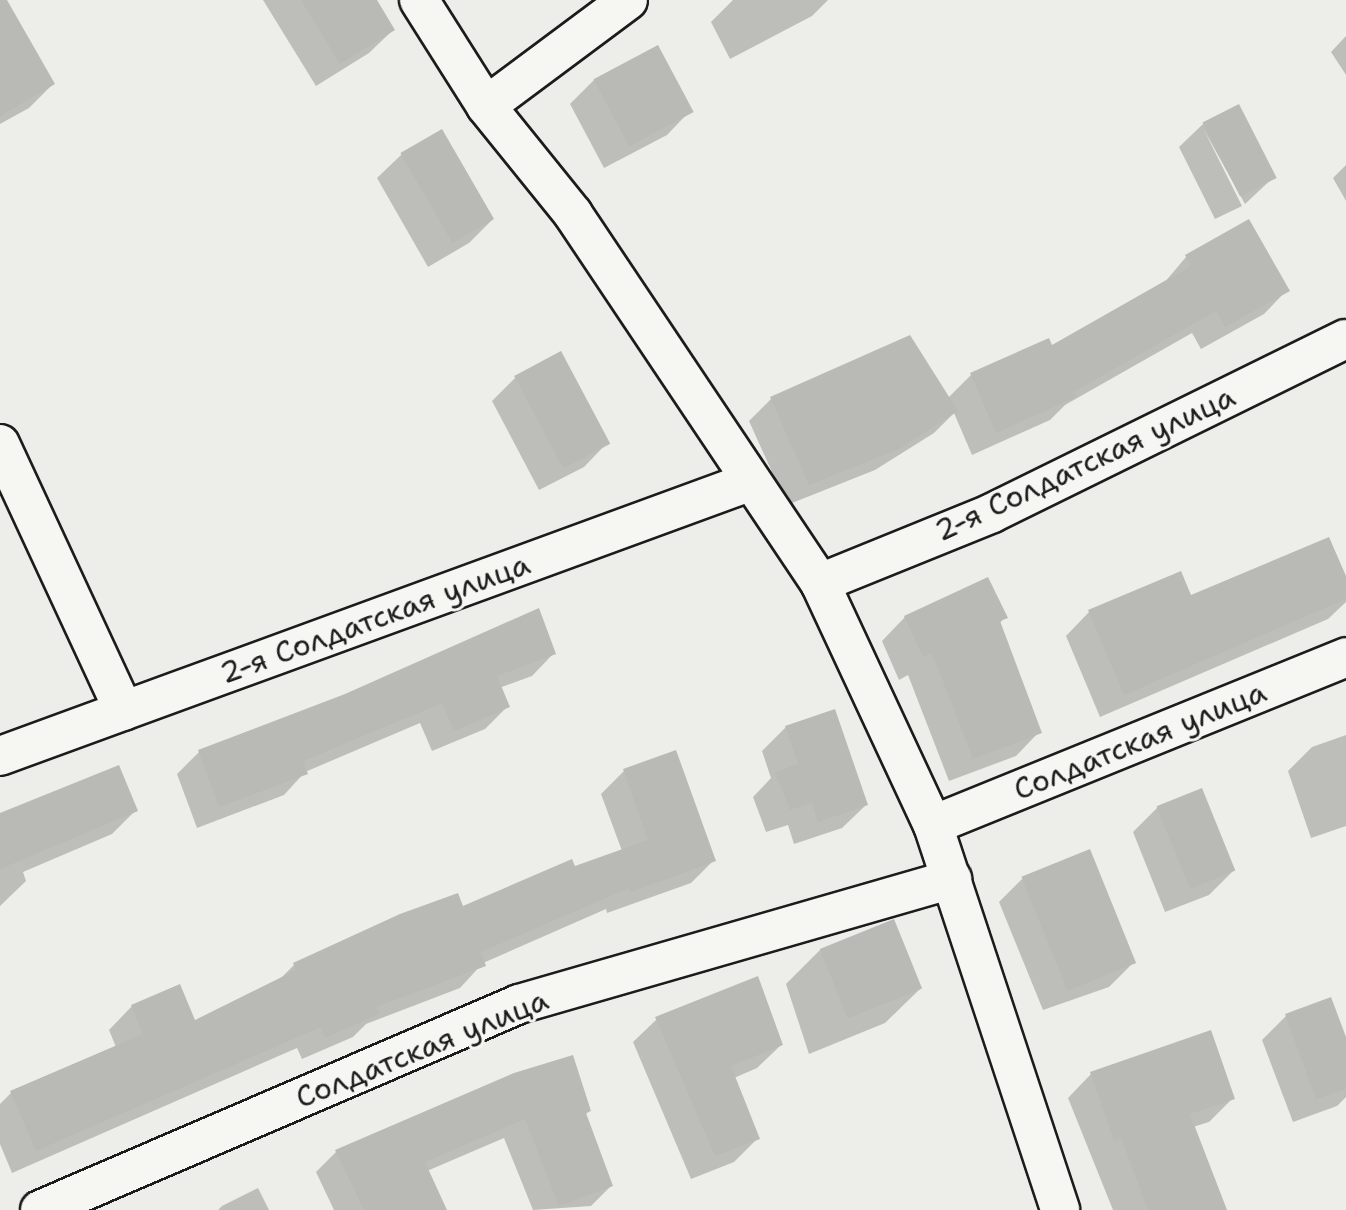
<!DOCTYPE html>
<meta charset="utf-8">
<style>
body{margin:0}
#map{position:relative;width:1346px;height:1210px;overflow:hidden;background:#edede9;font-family:"Shantell Sans",sans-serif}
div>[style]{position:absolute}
.shadow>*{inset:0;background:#0003}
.building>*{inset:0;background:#b9b9b6;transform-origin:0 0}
.roads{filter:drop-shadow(2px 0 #1c1c1c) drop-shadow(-2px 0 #1c1c1c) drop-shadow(0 2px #1c1c1c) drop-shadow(0 -2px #1c1c1c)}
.minor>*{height:38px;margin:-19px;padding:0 19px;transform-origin:19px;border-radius:19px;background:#f6f6f2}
span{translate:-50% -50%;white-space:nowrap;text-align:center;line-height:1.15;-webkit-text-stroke:6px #f6f6f2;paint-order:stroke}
.street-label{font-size:30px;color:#1c1c1c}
</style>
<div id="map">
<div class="shadow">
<div style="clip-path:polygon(0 0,53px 84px,29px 108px,0 124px)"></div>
<div style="clip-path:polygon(263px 0,374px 0,393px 30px,369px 53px,316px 86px)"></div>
<div style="clip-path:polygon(733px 0,828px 0,812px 16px,730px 59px,711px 22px)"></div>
<div style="clip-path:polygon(1346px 36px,1346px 75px,1331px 52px)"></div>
<div style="clip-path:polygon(594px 80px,690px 111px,667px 135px,604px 168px,570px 104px)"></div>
<div style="clip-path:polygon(1203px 124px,1274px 177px,1245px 204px,1204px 130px,1242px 206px,1215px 219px,1179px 147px)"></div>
<div style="clip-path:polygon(441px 131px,493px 219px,469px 243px,428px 267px,377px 178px,401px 155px)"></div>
<div style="clip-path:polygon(1346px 165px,1346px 201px,1333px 178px)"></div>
<div style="clip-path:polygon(1248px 222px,1287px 290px,1264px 314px,1201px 349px,1192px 333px,1065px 405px,1050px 420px,972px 455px,954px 413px,934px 433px,875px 470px,787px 505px,749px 421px,771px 399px,948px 398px,971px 375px,1051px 347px,1164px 283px,1186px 257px)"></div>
<div style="clip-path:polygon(516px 377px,607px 443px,584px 467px,539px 490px,492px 401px)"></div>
<div style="clip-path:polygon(1346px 581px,1346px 602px,1328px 619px,1100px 717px,1066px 636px,1089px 612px)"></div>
<div style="clip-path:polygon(905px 617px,1005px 617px,999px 624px,1039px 732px,1016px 756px,949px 781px,908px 675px,899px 680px,882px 641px)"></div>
<div style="clip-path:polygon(553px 654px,532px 676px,499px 688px,507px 707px,485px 729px,432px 751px,420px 723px,305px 772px,284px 795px,197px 828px,177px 774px,199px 752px)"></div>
<div style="clip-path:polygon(786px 727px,866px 805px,842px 828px,794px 844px,788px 825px,766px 832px,753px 797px,771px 778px,762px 751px)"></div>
<div style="clip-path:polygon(1346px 735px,1346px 826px,1311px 838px,1288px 771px,1312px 747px)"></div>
<div style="clip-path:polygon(624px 771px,714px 860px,691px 883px,607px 913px,606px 909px,483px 963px,460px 988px,366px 1024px,353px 1037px,302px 1059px,297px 1048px,12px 1173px,0 1144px,0 1104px,11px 1093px,116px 1047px,109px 1030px,132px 1006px,194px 1023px,277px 982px,294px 965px,622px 851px,601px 794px)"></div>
<div style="clip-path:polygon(1201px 791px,1233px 871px,1209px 895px,1165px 912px,1133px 832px,1157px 808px)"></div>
<div style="clip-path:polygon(136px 810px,112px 834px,23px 872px,26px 881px,0 906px,0 815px)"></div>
<div style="clip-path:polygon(1022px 879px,1133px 963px,1109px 987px,1043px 1010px,999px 902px)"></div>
<div style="clip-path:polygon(820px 950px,920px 989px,885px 1023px,809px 1054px,786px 984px)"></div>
<div style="clip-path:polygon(1286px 1016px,1346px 1043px,1346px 1097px,1337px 1106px,1293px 1122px,1262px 1040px)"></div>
<div style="clip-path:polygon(657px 1019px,781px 1045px,757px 1068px,734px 1078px,757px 1139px,734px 1162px,691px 1179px,633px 1042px)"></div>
<div style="clip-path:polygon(1091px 1074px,1233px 1098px,1209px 1122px,1193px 1127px,1225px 1210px,1113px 1210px,1068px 1098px)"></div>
<div style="clip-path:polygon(515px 1075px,589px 1111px,585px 1115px,611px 1186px,591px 1206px,533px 1210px,504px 1138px,427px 1171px,435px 1210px,334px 1210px,316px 1172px,336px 1152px)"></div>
<div style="clip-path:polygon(258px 1188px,269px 1210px,218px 1210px,222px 1206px)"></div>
</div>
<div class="building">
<div style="clip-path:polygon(0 0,7px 0,55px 84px,0 116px)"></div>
<div style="clip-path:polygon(301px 0,377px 0,395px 30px,340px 64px)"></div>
<div style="left:658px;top:45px;width:76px;height:73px;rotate:62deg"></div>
<div style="left:1239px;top:104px;width:83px;height:41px;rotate:63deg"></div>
<div style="left:442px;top:129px;width:104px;height:48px;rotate:60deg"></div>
<div style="clip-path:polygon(1249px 219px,1290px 291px,1225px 327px,1216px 311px,1074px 392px,1076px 397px,996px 433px,970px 373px,1049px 338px,1052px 345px,1191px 266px,1185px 255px)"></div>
<div style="clip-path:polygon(910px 335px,958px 411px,899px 449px,809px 485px,770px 397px)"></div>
<div style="left:561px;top:351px;width:105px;height:53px;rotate:62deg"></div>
<div style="clip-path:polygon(1329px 537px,1346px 576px,1346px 599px,1124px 695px,1088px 610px,1181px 571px,1191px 595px)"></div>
<div style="clip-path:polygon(988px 577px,1008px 618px,1000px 621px,1042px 733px,973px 759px,932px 653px,923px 657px,904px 616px)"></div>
<div style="clip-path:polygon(539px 608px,556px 654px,497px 676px,510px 707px,454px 731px,442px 703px,303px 761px,308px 774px,219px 807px,198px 750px,345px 694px)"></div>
<div style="clip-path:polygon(835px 709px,868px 805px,818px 822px,812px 803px,790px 810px,775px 772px,798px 764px,785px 726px)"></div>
<div style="clip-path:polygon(676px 750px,716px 861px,631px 892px,629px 888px,481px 952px,486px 966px,376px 1007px,379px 1014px,325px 1038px,321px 1027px,36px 1151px,10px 1091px,143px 1034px,131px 1005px,180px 984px,195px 1020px,296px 970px,293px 963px,400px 914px,458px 893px,463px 906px,572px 859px,575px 866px,648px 840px,623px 769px)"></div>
<div style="clip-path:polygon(119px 765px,138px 811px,0 869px,0 813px)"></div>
<div style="left:1202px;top:788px;width:89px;height:49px;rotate:68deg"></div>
<div style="left:1090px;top:849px;width:123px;height:74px;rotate:68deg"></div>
<div style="left:894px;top:919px;width:75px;height:80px;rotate:68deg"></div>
<div style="clip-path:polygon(758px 976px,783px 1045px,731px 1066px,760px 1139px,715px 1156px,655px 1017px)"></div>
<div style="clip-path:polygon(1331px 997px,1346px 1037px,1346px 1089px,1316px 1099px,1285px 1014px)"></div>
<div style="clip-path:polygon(1211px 1030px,1235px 1099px,1190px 1114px,1227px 1210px,1148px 1210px,1121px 1138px,1114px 1141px,1090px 1072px)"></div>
<div style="clip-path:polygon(573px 1055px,591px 1111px,586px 1113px,613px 1186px,559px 1206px,525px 1119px,425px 1162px,447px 1210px,364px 1210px,335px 1150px,514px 1073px)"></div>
</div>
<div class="roads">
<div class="minor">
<div style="left:419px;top:0;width:125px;rotate:57.7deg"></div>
<div style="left:486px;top:106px;width:139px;rotate:51.1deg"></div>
<div style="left:573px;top:214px;width:444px;rotate:56.2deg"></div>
<div style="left:820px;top:583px;width:267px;rotate:65deg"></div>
<div style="left:933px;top:825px;width:405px;rotate:71.7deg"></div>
<div style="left:486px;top:106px;width:177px;rotate:-36.7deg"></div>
<div style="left:0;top:444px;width:294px;rotate:65.1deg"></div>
<div style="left:820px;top:583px;width:186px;rotate:-22.1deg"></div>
<div style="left:992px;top:513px;width:394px;rotate:-26.2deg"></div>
<div style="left:0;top:756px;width:798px;rotate:-20.09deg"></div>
<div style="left:933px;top:825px;width:446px;rotate:-22.1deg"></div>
<div style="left:40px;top:1210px;width:521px;rotate:-23.27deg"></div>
<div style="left:519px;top:1004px;width:451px;rotate:-16.1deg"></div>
</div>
</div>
<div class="street-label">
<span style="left:1085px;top:464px;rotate:-25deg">2-я Солдатская улица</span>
<span style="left:375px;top:619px;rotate:-20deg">2-я Солдатская улица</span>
<span style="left:1140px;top:741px;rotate:-22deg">Солдатская улица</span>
<span style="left:422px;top:1049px;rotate:-22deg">Солдатская улица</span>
</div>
</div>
